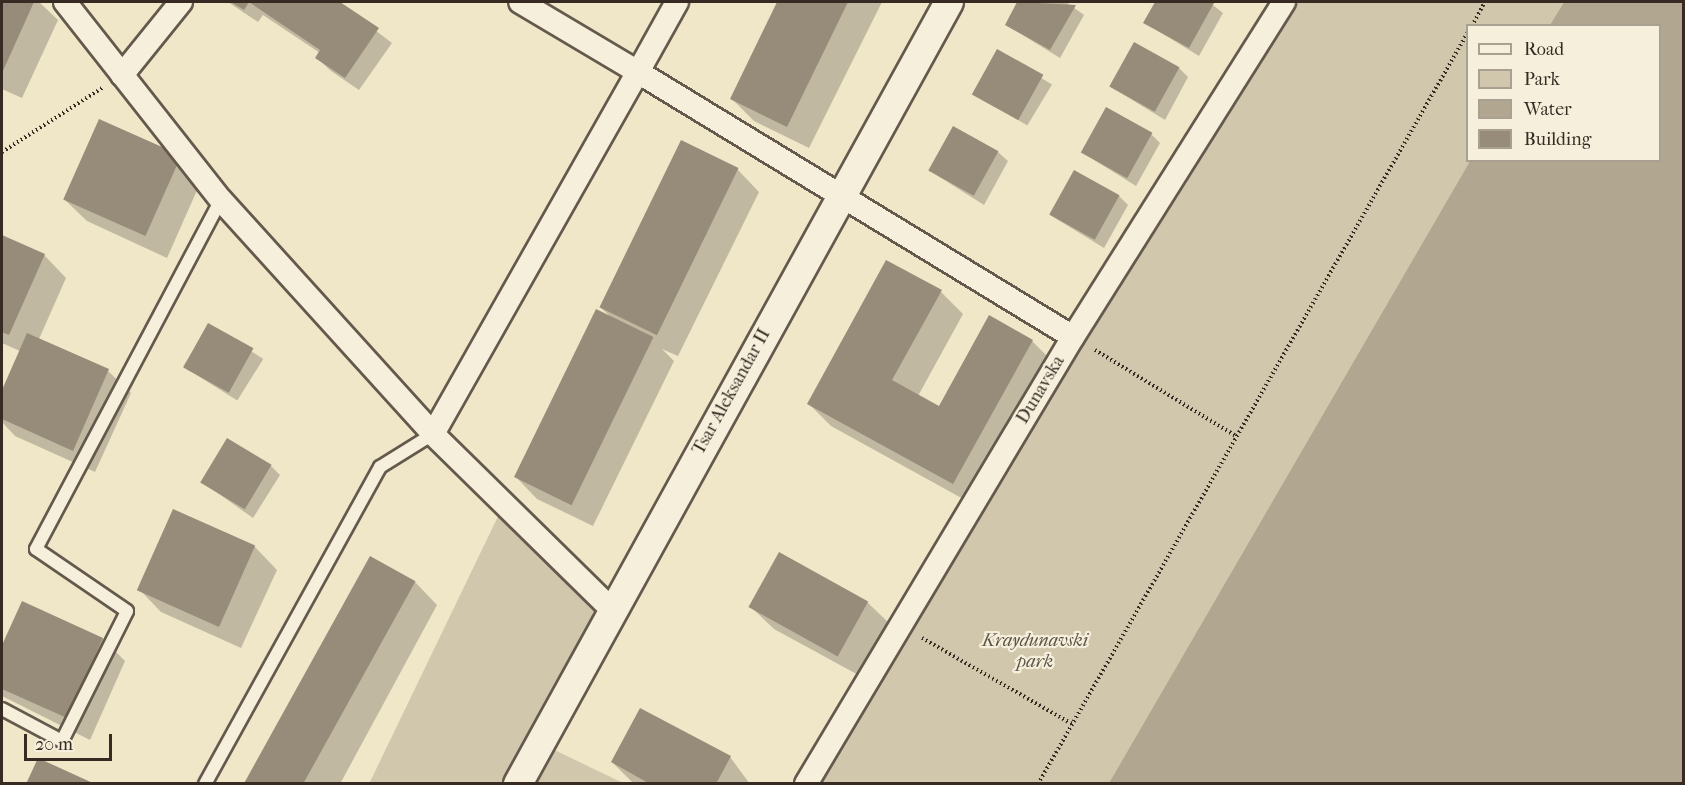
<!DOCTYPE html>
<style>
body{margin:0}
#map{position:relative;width:1685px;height:785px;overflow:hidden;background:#f0e7c8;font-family:"IM FELL French Canon",serif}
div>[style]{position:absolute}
.green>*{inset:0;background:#d0c7ac}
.water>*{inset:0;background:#b1a790}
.shadow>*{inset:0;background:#0003;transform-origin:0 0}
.building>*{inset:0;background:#978c79;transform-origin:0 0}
.path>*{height:4px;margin-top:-2px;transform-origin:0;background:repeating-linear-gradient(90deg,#362a23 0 1.5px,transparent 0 4.5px)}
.roads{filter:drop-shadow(2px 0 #64594c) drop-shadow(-2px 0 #64594c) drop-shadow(0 2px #64594c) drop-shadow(0 -2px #64594c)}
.service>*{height:12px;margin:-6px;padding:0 6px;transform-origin:6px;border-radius:6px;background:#f5efdb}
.minor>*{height:22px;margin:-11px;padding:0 11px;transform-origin:11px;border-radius:11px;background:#f5efdb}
.tertiary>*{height:28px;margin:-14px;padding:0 14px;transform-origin:14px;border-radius:14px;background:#f5efdb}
span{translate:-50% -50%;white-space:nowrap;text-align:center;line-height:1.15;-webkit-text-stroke:4.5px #f5efdb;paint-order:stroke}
.street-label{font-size:18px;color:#362a23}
.park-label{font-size:18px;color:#5c5145;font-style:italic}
.frame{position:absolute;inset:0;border:3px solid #362a23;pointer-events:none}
.legend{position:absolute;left:1466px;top:24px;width:195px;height:138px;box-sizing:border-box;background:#f5efdb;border:2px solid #a9a091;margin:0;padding:8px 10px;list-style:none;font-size:18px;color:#362a23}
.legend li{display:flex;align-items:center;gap:12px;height:30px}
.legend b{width:30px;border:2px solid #a9a091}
.scale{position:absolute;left:24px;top:734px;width:88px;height:27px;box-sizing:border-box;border:3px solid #362a23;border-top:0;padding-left:8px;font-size:18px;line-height:21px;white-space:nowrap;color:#362a23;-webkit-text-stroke:4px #f5efdb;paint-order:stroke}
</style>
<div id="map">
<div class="green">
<div style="clip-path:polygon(1284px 2px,1564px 2px,1550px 25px,1468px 26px,1470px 161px,1109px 783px,806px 784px)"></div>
<div style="clip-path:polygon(504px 504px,611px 609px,540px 743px,623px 783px,369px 784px)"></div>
</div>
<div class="water">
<div style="clip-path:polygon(1564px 2px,1683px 2px,1683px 783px,1109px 783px,1470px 161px,1660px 160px,1660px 26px,1550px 25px)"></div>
</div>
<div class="shadow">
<div style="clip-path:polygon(2px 2px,39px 2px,58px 20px,22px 98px,2px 89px)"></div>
<div style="clip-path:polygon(228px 2px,338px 2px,392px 43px,359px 90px,331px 71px,317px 58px,320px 53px,263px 15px,258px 22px)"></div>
<div style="clip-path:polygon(779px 2px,882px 2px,809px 148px,754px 121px,731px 98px)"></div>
<div style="clip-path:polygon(1019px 2px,1066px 2px,1084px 15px,1060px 58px,1006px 25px)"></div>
<div style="clip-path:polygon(1157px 2px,1209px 2px,1223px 13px,1199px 56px,1145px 23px)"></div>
<div style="left:998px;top:52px;width:63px;height:48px;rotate:31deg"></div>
<div style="clip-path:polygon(1179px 68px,1188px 77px,1165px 120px,1111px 87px)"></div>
<div style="clip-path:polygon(1151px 134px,1160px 143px,1136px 186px,1083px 153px)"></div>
<div style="clip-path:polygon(998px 152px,1008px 161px,984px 205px,930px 171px)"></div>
<div style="clip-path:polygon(180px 157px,202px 179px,167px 258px,87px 221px,64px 199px)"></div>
<div style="clip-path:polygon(737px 169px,759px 192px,678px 356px,662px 349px,674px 361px,593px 526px,537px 499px,515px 476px,612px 318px,600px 307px)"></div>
<div style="clip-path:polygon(1119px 196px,1128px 205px,1104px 248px,1050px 215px)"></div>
<div style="clip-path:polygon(2px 236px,44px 255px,66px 278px,39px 339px,108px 371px,131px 393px,95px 472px,15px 436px,2px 422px,2px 393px,20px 351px,2px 343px)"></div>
<div style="clip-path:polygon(941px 292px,963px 314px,918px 396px,939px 408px,989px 317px,1032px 341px,1055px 364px,976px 506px,831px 426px,809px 404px)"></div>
<div style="left:209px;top:325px;width:64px;height:49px;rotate:32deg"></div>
<div style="clip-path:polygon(271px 466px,280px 475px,253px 518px,202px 482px)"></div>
<div style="clip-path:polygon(174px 511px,255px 547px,277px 570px,241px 648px,161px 612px,139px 589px)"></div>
<div style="clip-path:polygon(780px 554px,868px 603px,891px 625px,862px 677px,774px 629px,751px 607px)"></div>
<div style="clip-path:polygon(415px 582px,437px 605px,340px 784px,247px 784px)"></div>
<div style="clip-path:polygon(22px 603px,103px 639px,125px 661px,90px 740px,2px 696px,2px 649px)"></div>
<div style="clip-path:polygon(730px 757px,750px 784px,634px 784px,612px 762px)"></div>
</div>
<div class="building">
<div style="clip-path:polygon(2px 2px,34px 2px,2px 73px)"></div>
<div style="clip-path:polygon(231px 2px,340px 2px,379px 28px,345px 78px,315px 58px,320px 50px,249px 2px,244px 10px)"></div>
<div style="clip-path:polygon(777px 2px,848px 2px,787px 127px,730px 99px)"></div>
<div style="clip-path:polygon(1017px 2px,1076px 5px,1050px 50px,1005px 25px)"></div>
<div style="clip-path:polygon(1155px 2px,1212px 2px,1214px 3px,1189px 48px,1143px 23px)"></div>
<div style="left:1134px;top:42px;width:52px;height:51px;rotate:29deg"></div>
<div style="left:997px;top:49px;width:53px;height:52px;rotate:29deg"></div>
<div style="left:1106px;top:107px;width:53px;height:52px;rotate:29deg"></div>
<div style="left:99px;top:119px;width:90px;height:88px;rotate:24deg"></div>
<div style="left:953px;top:126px;width:52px;height:51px;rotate:29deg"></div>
<div style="left:681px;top:140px;width:64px;height:186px;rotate:26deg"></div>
<div style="left:1074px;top:170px;width:52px;height:51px;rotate:29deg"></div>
<div style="clip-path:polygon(2px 235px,45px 254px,9px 335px,2px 332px)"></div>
<div style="clip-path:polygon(886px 260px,942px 290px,892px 380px,939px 406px,989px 315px,1033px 340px,953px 484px,807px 404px)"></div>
<div style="left:596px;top:309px;width:64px;height:187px;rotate:26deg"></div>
<div style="left:208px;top:323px;width:52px;height:51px;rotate:29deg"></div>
<div style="clip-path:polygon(27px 333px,109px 369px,73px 451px,2px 419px,2px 390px)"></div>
<div style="left:227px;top:438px;width:52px;height:52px;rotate:31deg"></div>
<div style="left:173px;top:509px;width:90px;height:89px;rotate:24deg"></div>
<div style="left:779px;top:552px;width:102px;height:63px;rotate:29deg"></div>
<div style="left:370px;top:556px;width:52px;height:260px;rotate:29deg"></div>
<div style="clip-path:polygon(22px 601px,103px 638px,67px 718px,2px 689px,2px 645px)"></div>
<div style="clip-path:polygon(640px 708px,731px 756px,716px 784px,650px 784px,611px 762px)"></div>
<div style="clip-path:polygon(38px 758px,95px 784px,26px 784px)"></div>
</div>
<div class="path">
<div style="left:1472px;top:26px;width:27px;rotate:-62deg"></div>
<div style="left:2px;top:152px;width:119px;rotate:-32.6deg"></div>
<div style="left:1095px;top:350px;width:165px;rotate:31.4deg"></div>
<div style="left:922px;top:638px;width:173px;rotate:29.8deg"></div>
<div style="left:1038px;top:784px;width:866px;rotate:-60.24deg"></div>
</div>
<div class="roads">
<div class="service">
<div style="left:2px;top:709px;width:68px;rotate:28.1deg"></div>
<div style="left:62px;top:741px;width:145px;rotate:-63.4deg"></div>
<div style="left:127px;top:611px;width:110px;rotate:-145.7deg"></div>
<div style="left:36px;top:549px;width:395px;rotate:-62.1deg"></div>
<div style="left:205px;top:784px;width:362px;rotate:-61.1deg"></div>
<div style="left:380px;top:467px;width:62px;rotate:-31.9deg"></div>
</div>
<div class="minor">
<div style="left:65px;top:2px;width:252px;rotate:51.8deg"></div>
<div style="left:221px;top:200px;width:316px;rotate:47.8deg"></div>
<div style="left:433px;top:434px;width:250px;rotate:44.5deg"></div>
<div style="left:677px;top:2px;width:80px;rotate:119.1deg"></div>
<div style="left:638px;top:72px;width:509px;rotate:31.35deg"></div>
<div style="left:122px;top:75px;width:94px;rotate:-51.1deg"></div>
<div style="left:433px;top:434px;width:416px;rotate:-60.5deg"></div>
<div style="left:638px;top:72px;width:137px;rotate:-149.3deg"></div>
<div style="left:806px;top:784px;width:521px;rotate:-59.15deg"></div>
<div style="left:1073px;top:337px;width:396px;rotate:-57.8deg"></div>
</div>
<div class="tertiary">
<div style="left:518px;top:784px;width:893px;rotate:-61.14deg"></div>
</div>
</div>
<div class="street-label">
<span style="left:1041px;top:390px;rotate:-59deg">Dunavska</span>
<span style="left:732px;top:392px;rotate:-61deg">Tsar Aleksandar II</span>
</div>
<div class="park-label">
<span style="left:1035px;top:652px">Kraydunavski<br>park</span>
</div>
<div class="frame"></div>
<ul class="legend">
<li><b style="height:8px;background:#f5efdb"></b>Road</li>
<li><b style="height:16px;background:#d0c7ac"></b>Park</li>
<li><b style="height:16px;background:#b1a790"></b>Water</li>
<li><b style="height:16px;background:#978c79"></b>Building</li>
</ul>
<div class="scale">20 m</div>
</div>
